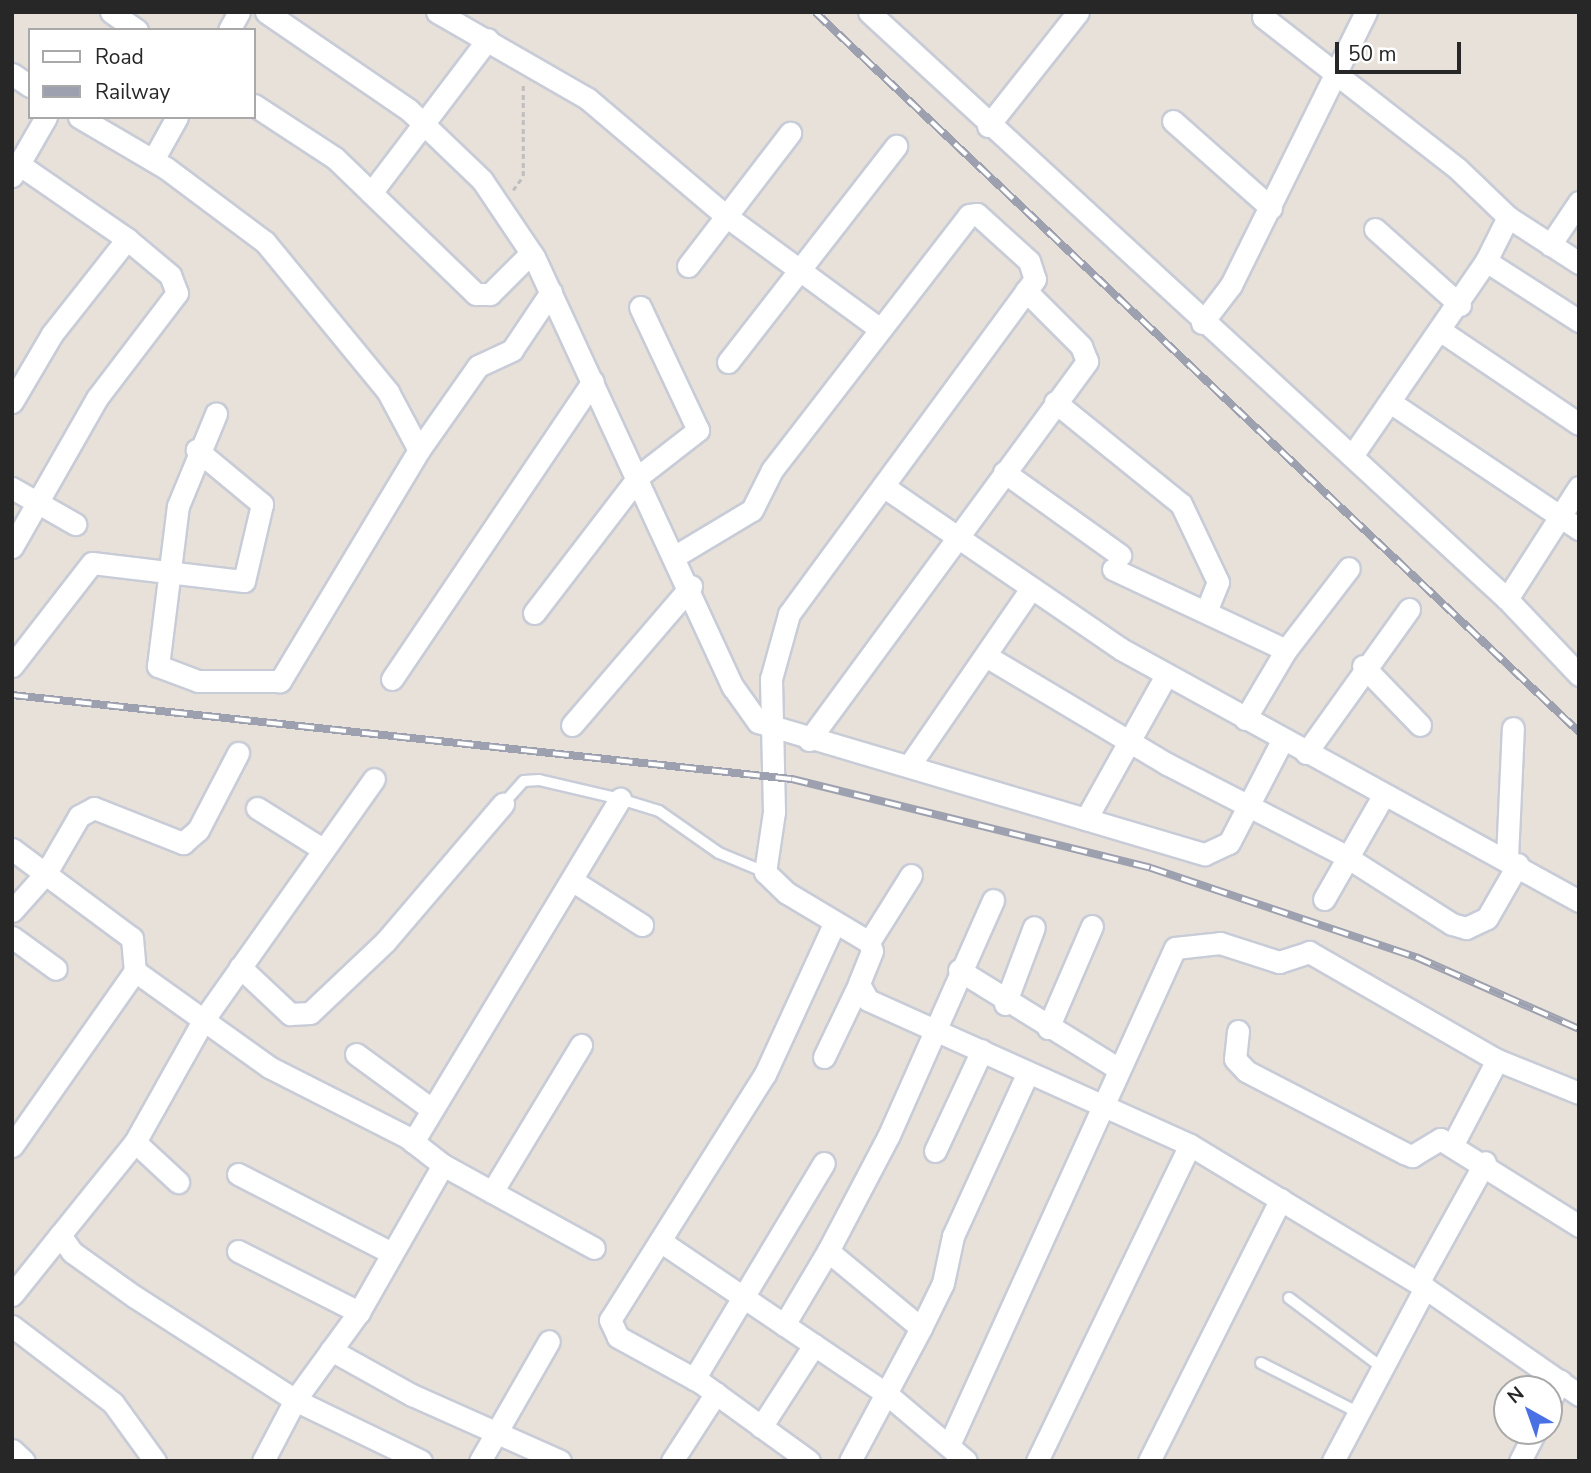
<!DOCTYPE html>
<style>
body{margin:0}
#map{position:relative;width:1591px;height:1473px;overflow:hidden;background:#e8e1da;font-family:"Nunito Sans",sans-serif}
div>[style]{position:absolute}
.path>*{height:2.5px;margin-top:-1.25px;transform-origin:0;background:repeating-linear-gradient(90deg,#bebebe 0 5px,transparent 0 8.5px)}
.roads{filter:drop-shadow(2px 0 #c8ccd7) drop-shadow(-2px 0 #c8ccd7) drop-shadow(0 2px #c8ccd7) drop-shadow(0 -2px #c8ccd7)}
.service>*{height:10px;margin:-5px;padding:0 5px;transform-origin:5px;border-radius:5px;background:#fff}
.minor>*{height:21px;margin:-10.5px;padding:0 10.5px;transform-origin:10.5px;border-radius:10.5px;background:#fff}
.rail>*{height:8px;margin-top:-4px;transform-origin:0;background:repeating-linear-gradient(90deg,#fff 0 16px,#9da1af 0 32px);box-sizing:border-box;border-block:2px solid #9da1af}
span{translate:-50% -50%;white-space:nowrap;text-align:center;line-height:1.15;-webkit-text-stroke:7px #fff;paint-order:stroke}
.frame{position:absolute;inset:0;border:14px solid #272727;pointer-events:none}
.legend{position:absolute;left:28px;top:28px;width:228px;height:91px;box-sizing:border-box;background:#fff;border:2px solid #a9a9a9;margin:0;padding:9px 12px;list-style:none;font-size:21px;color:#272727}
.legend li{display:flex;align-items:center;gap:14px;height:35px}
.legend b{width:35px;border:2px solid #a9a9a9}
.north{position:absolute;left:1493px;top:1375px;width:70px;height:70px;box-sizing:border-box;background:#fff;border:2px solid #a9a9a9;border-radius:50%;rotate:320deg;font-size:19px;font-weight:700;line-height:28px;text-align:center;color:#272727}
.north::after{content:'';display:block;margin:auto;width:24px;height:32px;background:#4a71e4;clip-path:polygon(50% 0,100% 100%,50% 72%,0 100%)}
.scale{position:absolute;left:1335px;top:42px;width:126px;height:32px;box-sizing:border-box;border:4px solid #272727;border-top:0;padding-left:9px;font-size:21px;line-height:24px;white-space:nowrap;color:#272727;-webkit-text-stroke:5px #fff;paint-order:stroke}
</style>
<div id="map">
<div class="path">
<div style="left:513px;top:190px;width:17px;rotate:-54deg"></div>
<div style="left:523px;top:176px;width:92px;rotate:-90deg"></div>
</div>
<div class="roads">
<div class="service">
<div style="left:503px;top:804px;width:31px;rotate:-48deg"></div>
<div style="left:524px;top:781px;width:15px;rotate:-4deg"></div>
<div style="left:539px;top:780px;width:83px;rotate:13.2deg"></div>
<div style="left:620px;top:799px;width:41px;rotate:17.1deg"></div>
<div style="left:659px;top:811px;width:73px;rotate:35deg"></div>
<div style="left:719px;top:853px;width:50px;rotate:22.4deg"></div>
<div style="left:1289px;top:1298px;width:114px;rotate:36.8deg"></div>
<div style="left:1261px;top:1363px;width:108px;rotate:27deg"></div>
</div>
<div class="minor">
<div style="left:111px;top:12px;width:32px;rotate:35deg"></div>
<div style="left:266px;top:12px;width:173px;rotate:34.4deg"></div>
<div style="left:409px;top:110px;width:101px;rotate:43.8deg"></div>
<div style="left:482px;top:180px;width:93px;rotate:56deg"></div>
<div style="left:534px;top:257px;width:474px;rotate:65.2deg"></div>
<div style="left:733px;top:687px;width:43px;rotate:54.5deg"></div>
<div style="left:758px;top:722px;width:466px;rotate:16.5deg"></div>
<div style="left:1205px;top:854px;width:26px;rotate:-25deg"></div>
<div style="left:1229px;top:843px;width:117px;rotate:-62.6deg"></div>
<div style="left:437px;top:12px;width:174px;rotate:29.9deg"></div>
<div style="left:588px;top:99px;width:181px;rotate:40.3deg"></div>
<div style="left:726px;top:216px;width:191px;rotate:36.3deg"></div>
<div style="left:869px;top:12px;width:867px;rotate:42.62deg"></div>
<div style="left:1507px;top:599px;width:105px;rotate:46.5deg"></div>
<div style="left:1263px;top:17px;width:247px;rotate:37.9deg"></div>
<div style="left:1458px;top:169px;width:69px;rotate:43.8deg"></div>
<div style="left:1508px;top:217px;width:49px;rotate:116.6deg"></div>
<div style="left:1486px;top:261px;width:111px;rotate:32.8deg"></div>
<div style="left:229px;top:30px;width:21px;rotate:-61deg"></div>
<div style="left:12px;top:74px;width:22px;rotate:34deg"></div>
<div style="left:254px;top:105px;width:97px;rotate:33.2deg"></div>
<div style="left:335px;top:158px;width:196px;rotate:44deg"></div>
<div style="left:476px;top:294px;width:14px"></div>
<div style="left:490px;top:294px;width:58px;rotate:-45deg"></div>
<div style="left:79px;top:117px;width:101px;rotate:30.4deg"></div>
<div style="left:166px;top:168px;width:124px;rotate:36.8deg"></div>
<div style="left:265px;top:242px;width:194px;rotate:50.6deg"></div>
<div style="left:388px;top:392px;width:66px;rotate:61.9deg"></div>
<div style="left:419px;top:450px;width:270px;rotate:121deg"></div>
<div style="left:280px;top:681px;width:82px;rotate:180deg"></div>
<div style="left:198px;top:681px;width:43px;rotate:-159.4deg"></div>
<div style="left:158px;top:666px;width:161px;rotate:-82.9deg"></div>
<div style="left:178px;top:506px;width:100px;rotate:-67.6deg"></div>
<div style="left:1173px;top:121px;width:131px;rotate:41.6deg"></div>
<div style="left:988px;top:126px;width:145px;rotate:-51.7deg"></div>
<div style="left:153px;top:160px;width:49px;rotate:-60.8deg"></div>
<div style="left:12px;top:176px;width:68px;rotate:-60deg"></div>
<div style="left:371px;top:193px;width:193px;rotate:-52.8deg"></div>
<div style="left:1508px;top:217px;width:85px;rotate:32.9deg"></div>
<div style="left:1375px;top:229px;width:114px;rotate:41.8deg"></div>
<div style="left:1550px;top:245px;width:52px;rotate:-56deg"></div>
<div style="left:688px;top:266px;width:168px;rotate:-52.5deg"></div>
<div style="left:1202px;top:323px;width:48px;rotate:-52.7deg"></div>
<div style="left:1231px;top:285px;width:305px;rotate:-63.7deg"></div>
<div style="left:1441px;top:331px;width:166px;rotate:34deg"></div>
<div style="left:728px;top:362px;width:274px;rotate:-52.1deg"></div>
<div style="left:12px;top:402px;width:79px;rotate:-59.5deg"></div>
<div style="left:52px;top:334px;width:121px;rotate:-51.7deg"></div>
<div style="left:1055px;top:402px;width:162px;rotate:39deg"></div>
<div style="left:1181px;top:504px;width:86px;rotate:64.6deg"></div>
<div style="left:1218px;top:582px;width:32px;rotate:112deg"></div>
<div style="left:1390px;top:402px;width:228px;rotate:33.9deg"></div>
<div style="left:419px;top:450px;width:103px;rotate:-54.9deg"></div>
<div style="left:478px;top:366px;width:38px;rotate:-25deg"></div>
<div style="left:512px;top:350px;width:70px;rotate:-56.1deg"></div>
<div style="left:1352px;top:456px;width:237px;rotate:-55.5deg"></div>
<div style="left:1004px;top:472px;width:143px;rotate:35.6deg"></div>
<div style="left:883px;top:486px;width:288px;rotate:34.4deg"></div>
<div style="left:1121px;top:649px;width:523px;rotate:28.82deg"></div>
<div style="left:12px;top:488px;width:73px;rotate:29.7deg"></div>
<div style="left:12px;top:547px;width:172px;rotate:-60.3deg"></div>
<div style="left:97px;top:398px;width:132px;rotate:-52.7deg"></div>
<div style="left:177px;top:293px;width:19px;rotate:-111deg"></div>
<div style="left:170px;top:275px;width:56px;rotate:-140.1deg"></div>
<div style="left:127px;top:239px;width:130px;rotate:-145.3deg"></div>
<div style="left:677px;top:555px;width:87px;rotate:-31deg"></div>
<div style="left:752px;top:510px;width:45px;rotate:-63.4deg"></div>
<div style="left:772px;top:470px;width:322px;rotate:-52.3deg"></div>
<div style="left:969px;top:215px;width:8px;rotate:-7deg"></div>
<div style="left:977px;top:214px;width:70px;rotate:42.1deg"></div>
<div style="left:1029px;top:261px;width:19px;rotate:72deg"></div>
<div style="left:1035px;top:279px;width:416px;rotate:126.3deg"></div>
<div style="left:789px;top:614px;width:67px;rotate:105.5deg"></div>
<div style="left:771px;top:679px;width:133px;rotate:88.7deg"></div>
<div style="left:774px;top:812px;width:61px;rotate:98.5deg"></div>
<div style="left:765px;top:872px;width:30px;rotate:44deg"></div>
<div style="left:787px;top:893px;width:96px;rotate:30.9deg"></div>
<div style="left:869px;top:942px;width:9px;rotate:72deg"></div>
<div style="left:872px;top:951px;width:35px;rotate:112deg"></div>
<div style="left:859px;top:984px;width:18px;rotate:61deg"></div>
<div style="left:868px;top:1000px;width:353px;rotate:24.2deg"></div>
<div style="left:1190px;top:1145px;width:267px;rotate:31.2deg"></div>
<div style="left:1418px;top:1283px;width:196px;rotate:34.8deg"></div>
<div style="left:1113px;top:569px;width:191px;rotate:25.1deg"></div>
<div style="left:1507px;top:599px;width:133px;rotate:-57.3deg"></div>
<div style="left:534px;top:613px;width:173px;rotate:-52.5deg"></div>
<div style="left:639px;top:476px;width:75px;rotate:-37.9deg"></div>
<div style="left:698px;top:430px;width:136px;rotate:-115.2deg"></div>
<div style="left:986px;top:656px;width:211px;rotate:30.8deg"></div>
<div style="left:1167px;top:764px;width:197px;rotate:27.2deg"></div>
<div style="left:1342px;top:854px;width:130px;rotate:32.5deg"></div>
<div style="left:1452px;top:924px;width:15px;rotate:16deg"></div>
<div style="left:1466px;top:928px;width:23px;rotate:-25deg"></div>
<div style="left:1487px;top:918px;width:62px;rotate:-60.1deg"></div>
<div style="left:12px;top:666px;width:130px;rotate:-52.2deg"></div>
<div style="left:92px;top:563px;width:153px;rotate:6.8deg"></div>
<div style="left:244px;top:581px;width:79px;rotate:-76.8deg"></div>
<div style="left:262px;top:504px;width:85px;rotate:-140.3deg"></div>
<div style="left:1363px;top:666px;width:82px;rotate:46deg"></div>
<div style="left:392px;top:679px;width:359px;rotate:-56deg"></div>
<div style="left:1245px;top:719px;width:80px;rotate:-59.3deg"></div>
<div style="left:1286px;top:650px;width:103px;rotate:-52.5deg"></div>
<div style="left:572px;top:725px;width:183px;rotate:-49.4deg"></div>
<div style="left:809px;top:740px;width:470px;rotate:-53.7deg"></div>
<div style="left:1087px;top:361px;width:16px;rotate:-112deg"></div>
<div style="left:1081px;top:346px;width:78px;rotate:-135deg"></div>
<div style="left:1306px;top:753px;width:177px;rotate:-54.4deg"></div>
<div style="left:909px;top:766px;width:214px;rotate:-55.5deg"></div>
<div style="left:257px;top:808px;width:75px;rotate:32deg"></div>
<div style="left:1086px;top:819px;width:165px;rotate:-60.9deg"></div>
<div style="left:12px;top:849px;width:149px;rotate:36.6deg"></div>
<div style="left:132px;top:938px;width:33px;rotate:85deg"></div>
<div style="left:135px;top:971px;width:165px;rotate:35.6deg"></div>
<div style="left:269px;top:1067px;width:155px;rotate:26.9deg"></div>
<div style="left:407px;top:1137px;width:46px;rotate:37.9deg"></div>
<div style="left:443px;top:1165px;width:172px;rotate:28.8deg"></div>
<div style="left:1507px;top:858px;width:130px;rotate:-87.4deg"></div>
<div style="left:573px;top:881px;width:82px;rotate:32.5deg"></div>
<div style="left:1324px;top:899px;width:119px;rotate:-60.2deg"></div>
<div style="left:12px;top:911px;width:51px;rotate:-48.2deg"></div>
<div style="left:46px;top:873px;width:66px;rotate:-59.9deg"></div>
<div style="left:79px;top:816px;width:17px;rotate:-28deg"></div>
<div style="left:94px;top:808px;width:96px;rotate:21.5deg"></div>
<div style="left:183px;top:843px;width:20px;rotate:-41deg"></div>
<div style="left:198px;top:830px;width:87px;rotate:-62.5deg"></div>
<div style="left:12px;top:937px;width:54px;rotate:36deg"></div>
<div style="left:869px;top:942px;width:79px;rotate:-57.9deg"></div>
<div style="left:240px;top:967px;width:69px;rotate:43.2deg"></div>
<div style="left:290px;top:1014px;width:20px;rotate:-3deg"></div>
<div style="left:310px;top:1013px;width:103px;rotate:-43.4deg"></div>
<div style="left:385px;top:942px;width:182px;rotate:-49.5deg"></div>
<div style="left:959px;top:970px;width:186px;rotate:31.8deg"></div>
<div style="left:1005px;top:1004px;width:82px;rotate:-69.4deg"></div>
<div style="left:1048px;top:1028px;width:111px;rotate:-66.7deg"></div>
<div style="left:1238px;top:1031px;width:28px;rotate:96deg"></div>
<div style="left:1235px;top:1059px;width:16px;rotate:47deg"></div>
<div style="left:1246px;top:1071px;width:178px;rotate:27.4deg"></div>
<div style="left:1404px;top:1153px;width:9px;rotate:21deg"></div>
<div style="left:1412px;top:1156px;width:33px;rotate:-31deg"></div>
<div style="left:1440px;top:1139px;width:164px;rotate:32deg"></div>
<div style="left:356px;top:1054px;width:92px;rotate:36.1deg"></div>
<div style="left:824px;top:1057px;width:81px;rotate:-64.4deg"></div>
<div style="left:135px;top:1142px;width:59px;rotate:42.9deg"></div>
<div style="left:413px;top:1142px;width:401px;rotate:-58.9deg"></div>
<div style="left:12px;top:1146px;width:214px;rotate:-54.9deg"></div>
<div style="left:1452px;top:1146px;width:97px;rotate:-62.4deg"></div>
<div style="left:935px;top:1151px;width:111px;rotate:-65deg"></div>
<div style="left:238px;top:1174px;width:173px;rotate:27.2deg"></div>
<div style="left:492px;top:1192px;width:172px;rotate:-58.8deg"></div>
<div style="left:663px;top:1243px;width:272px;rotate:34deg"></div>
<div style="left:888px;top:1395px;width:102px;rotate:40.2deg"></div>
<div style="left:238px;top:1251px;width:136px;rotate:26.8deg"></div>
<div style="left:1418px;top:1283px;width:138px;rotate:-61deg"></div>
<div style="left:12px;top:1295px;width:77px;rotate:-51.3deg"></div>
<div style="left:784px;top:1325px;width:86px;rotate:-59.3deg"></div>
<div style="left:12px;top:1326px;width:127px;rotate:37.3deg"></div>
<div style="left:113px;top:1403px;width:72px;rotate:54.1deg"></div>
<div style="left:921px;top:1328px;width:50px;rotate:-63.9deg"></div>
<div style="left:943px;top:1283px;width:48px;rotate:-78deg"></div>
<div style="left:953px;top:1236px;width:180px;rotate:-65.4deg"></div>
<div style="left:331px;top:1350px;width:93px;rotate:29.1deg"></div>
<div style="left:412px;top:1395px;width:162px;rotate:24deg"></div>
<div style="left:694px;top:1379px;width:252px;rotate:-59deg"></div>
<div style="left:1549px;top:1402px;width:24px;rotate:-62deg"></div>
<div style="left:761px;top:1427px;width:98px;rotate:-57.1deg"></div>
<div style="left:949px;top:1445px;width:546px;rotate:-65.55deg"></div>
<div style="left:1175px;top:948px;width:45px;rotate:-6.3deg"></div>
<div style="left:1220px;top:943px;width:62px;rotate:17.9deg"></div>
<div style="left:1279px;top:962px;width:32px;rotate:-18deg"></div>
<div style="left:1309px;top:952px;width:217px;rotate:29.9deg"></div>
<div style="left:1497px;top:1060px;width:88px;rotate:21.9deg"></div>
<div style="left:12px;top:1450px;width:16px;rotate:43deg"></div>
<div style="left:263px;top:1461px;width:69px;rotate:-62.3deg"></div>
<div style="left:295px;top:1400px;width:190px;rotate:-147.2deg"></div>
<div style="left:135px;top:1297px;width:77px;rotate:-144.5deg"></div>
<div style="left:72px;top:1252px;width:21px;rotate:-125deg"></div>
<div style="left:60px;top:1235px;width:119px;rotate:-51.1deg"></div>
<div style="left:135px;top:1142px;width:141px;rotate:-60.7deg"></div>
<div style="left:204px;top:1019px;width:294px;rotate:-54.7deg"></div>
<div style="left:421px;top:1461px;width:140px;rotate:-154.2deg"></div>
<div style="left:295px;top:1400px;width:109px;rotate:-54deg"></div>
<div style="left:359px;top:1312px;width:169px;rotate:-60.3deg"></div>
<div style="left:480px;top:1461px;width:138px;rotate:-60.1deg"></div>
<div style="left:672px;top:1461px;width:81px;rotate:-57.1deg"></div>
<div style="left:809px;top:1461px;width:135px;rotate:-144.1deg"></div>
<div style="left:700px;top:1382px;width:94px;rotate:-151.2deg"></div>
<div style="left:618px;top:1337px;width:19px;rotate:-115deg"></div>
<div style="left:610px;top:1320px;width:291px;rotate:-57.8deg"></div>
<div style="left:765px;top:1074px;width:167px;rotate:-65.3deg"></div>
<div style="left:850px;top:1461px;width:151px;rotate:-61.9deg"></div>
<div style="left:921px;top:1328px;width:121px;rotate:-140.4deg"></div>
<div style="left:828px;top:1251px;width:131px;rotate:-62.3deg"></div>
<div style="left:889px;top:1135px;width:257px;rotate:-66.1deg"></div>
<div style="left:1037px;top:1461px;width:351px;rotate:-64.2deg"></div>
<div style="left:1149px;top:1461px;width:293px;rotate:-63.3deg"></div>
<div style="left:1333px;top:1461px;width:196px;rotate:-62deg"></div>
<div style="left:1520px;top:1461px;width:34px;rotate:-63deg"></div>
</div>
</div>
<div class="rail">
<div style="left:815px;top:12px;width:1050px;rotate:43.3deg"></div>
<div style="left:12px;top:695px;width:785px;rotate:6.15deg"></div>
<div style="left:792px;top:779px;width:370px;rotate:13.9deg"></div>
<div style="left:1151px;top:868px;width:280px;rotate:18.6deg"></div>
<div style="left:1416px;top:957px;width:178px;rotate:23.8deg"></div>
</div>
<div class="frame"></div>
<ul class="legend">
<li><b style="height:9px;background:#fff"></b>Road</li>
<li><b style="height:9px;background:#9da1af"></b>Railway</li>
</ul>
<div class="north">N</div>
<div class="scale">50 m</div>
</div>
